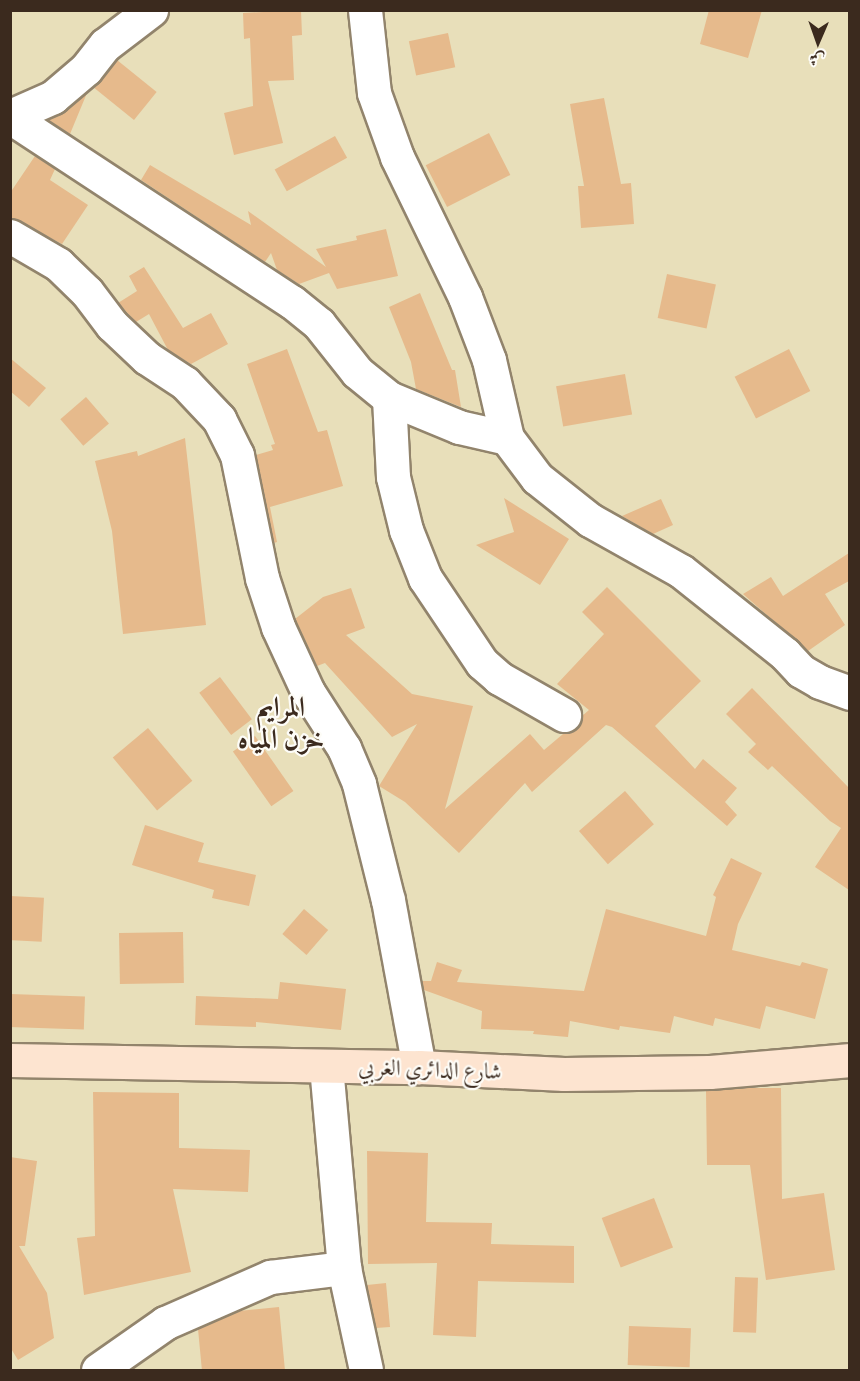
<!DOCTYPE html>
<meta charset="utf-8">
<style>
body{margin:0}
#map{position:relative;width:860px;height:1381px;overflow:hidden;background:#e8dfba;font-family:"Gentium Book Plus",Amiri,serif}
div>[style]{position:absolute}
.building>*{inset:0;background:#e6ba8c;transform-origin:0 0}
.roads{filter:drop-shadow(2px 0 #92846c) drop-shadow(-2px 0 #92846c) drop-shadow(0 2px #92846c) drop-shadow(0 -2px #92846c)}
.street>*{height:33px;margin:-16.5px;padding:0 16.5px;transform-origin:16.5px;border-radius:16.5px;background:#fff}
.secondary>*{height:33px;margin:-16.5px;padding:0 16.5px;transform-origin:16.5px;border-radius:16.5px;background:#fde4d0}
span{translate:-50% -50%;white-space:nowrap;text-align:center;line-height:1.15;-webkit-text-stroke:4.5px #fdfcf7;paint-order:stroke}
.street-label{font-size:22px;color:#3b2a1e}
.district-label{font-size:28px;color:#3b2a1e;font-weight:700}
.frame{position:absolute;inset:0;border:12px solid #3b2a1e;pointer-events:none}
.north{position:absolute;left:788px;top:12px;width:60px;height:60px;-webkit-text-stroke:4px #fdfcf7;paint-order:stroke;rotate:182deg;font-size:16px;font-weight:700;line-height:24px;text-align:center;color:#3b2a1e}
.north::after{content:'';display:block;margin:auto;width:21px;height:27px;background:#3b2a1e;clip-path:polygon(50% 0,100% 100%,50% 72%,0 100%)}
</style>
<div id="map">
<div class="building">
<div style="clip-path:polygon(301px 10px,302px 35px,292px 36px,294px 80px,268px 81px,283px 143px,234px 155px,224px 113px,253px 106px,250px 38px,244px 39px,243px 13px)"></div>
<div style="clip-path:polygon(709px 10px,762px 10px,748px 58px,700px 44px)"></div>
<div style="left:448px;top:33px;width:35px;height:40px;rotate:78deg"></div>
<div style="left:117px;top:60px;width:51px;height:36px;rotate:39deg"></div>
<div style="clip-path:polygon(87px 93px,70px 134px,48px 120px,65px 111px)"></div>
<div style="clip-path:polygon(604px 98px,621px 184px,631px 183px,634px 224px,581px 228px,578px 186px,584px 186px,570px 104px)"></div>
<div style="left:489px;top:133px;width:47px;height:71px;rotate:63deg"></div>
<div style="left:335px;top:136px;width:25px;height:69px;rotate:61deg"></div>
<div style="clip-path:polygon(35px 156px,55px 169px,50px 180px,88px 205px,62px 244px,10px 217px,10px 193px)"></div>
<div style="clip-path:polygon(150px 165px,251px 225px,248px 211px,326px 267px,316px 249px,357px 240px,356px 236px,386px 229px,398px 276px,337px 289px,329px 273px,299px 284px,277px 270px,271px 253px,265px 262px,141px 180px)"></div>
<div style="clip-path:polygon(144px 267px,183px 328px,211px 313px,228px 344px,191px 364px,168px 350px,149px 314px,136px 322px,118px 303px,137px 291px,129px 276px)"></div>
<div style="left:667px;top:274px;width:50px;height:45px;rotate:12deg"></div>
<div style="clip-path:polygon(420px 293px,452px 370px,455px 370px,461px 407px,416px 389px,411px 362px,389px 307px)"></div>
<div style="clip-path:polygon(287px 349px,318px 432px,327px 430px,343px 486px,270px 507px,277px 542px,274px 543px,256px 455px,273px 450px,271px 445px,275px 444px,247px 364px)"></div>
<div style="left:789px;top:349px;width:47px;height:61px;rotate:63deg"></div>
<div style="clip-path:polygon(10px 358px,46px 388px,29px 407px,10px 391px)"></div>
<div style="left:625px;top:374px;width:41px;height:70px;rotate:80deg"></div>
<div style="left:86px;top:397px;width:35px;height:34px;rotate:49deg"></div>
<div style="clip-path:polygon(185px 438px,206px 625px,123px 634px,112px 531px,95px 461px,137px 451px,138px 456px)"></div>
<div style="clip-path:polygon(504px 498px,569px 539px,540px 585px,476px 545px,514px 532px)"></div>
<div style="clip-path:polygon(661px 499px,673px 525px,653px 534px,622px 516px)"></div>
<div style="clip-path:polygon(849px 553px,849px 581px,825px 594px,845px 625px,808px 651px,743px 594px,771px 577px,783px 596px)"></div>
<div style="clip-path:polygon(607px 587px,701px 681px,655px 726px,695px 769px,703px 759px,737px 788px,725px 802px,737px 815px,727px 826px,612px 727px,606px 725px,532px 792px,525px 783px,459px 853px,405px 802px,379px 786px,417px 724px,392px 737px,325px 663px,317px 666px,295px 619px,323px 597px,351px 588px,365px 628px,346px 635px,412px 694px,473px 706px,445px 809px,530px 734px,544px 750px,563px 734px,573px 731px,580px 725px,582px 716px,589px 710px,557px 684px,604px 634px,582px 612px)"></div>
<div style="left:220px;top:677px;width:53px;height:26px;rotate:53deg"></div>
<div style="clip-path:polygon(752px 688px,849px 788px,849px 890px,815px 867px,841px 828px,830px 821px,772px 766px,768px 770px,748px 752px,756px 744px,726px 714px)"></div>
<div style="left:148px;top:728px;width:69px;height:46px;rotate:50deg"></div>
<div style="left:255px;top:736px;width:67px;height:27px;rotate:55deg"></div>
<div style="left:625px;top:791px;width:44px;height:61px;rotate:49deg"></div>
<div style="clip-path:polygon(145px 825px,204px 843px,198px 862px,256px 875px,249px 906px,212px 898px,214px 890px,132px 865px)"></div>
<div style="clip-path:polygon(731px 858px,762px 873px,738px 924px,732px 950px,800px 966px,802px 962px,828px 969px,815px 1019px,766px 1006px,760px 1029px,715px 1018px,713px 1026px,674px 1016px,670px 1033px,620px 1026px,619px 1030px,570px 1021px,568px 1037px,533px 1034px,534px 1031px,481px 1029px,482px 1011px,424px 990px,422px 981px,431px 981px,437px 962px,462px 970px,457px 982px,584px 991px,606px 909px,706px 936px,716px 897px,713px 895px)"></div>
<div style="left:10px;top:896px;width:34px;height:44px;rotate:3deg"></div>
<div style="left:304px;top:909px;width:32px;height:33px;rotate:41deg"></div>
<div style="left:183px;top:932px;width:51px;height:64px;rotate:89deg"></div>
<div style="clip-path:polygon(280px 982px,346px 989px,341px 1030px,256px 1022px,256px 1027px,195px 1025px,196px 996px,278px 999px)"></div>
<div style="left:10px;top:994px;width:75px;height:33px;rotate:2deg"></div>
<div style="clip-path:polygon(747px 1088px,781px 1088px,782px 1199px,824px 1193px,835px 1270px,766px 1280px,750px 1165px,707px 1165px,706px 1091px)"></div>
<div style="clip-path:polygon(93px 1092px,179px 1093px,179px 1148px,250px 1150px,248px 1192px,173px 1189px,191px 1272px,84px 1295px,77px 1238px,95px 1236px)"></div>
<div style="clip-path:polygon(367px 1151px,428px 1153px,426px 1222px,492px 1223px,491px 1244px,574px 1246px,574px 1283px,478px 1281px,476px 1337px,433px 1335px,437px 1263px,368px 1264px)"></div>
<div style="clip-path:polygon(10px 1157px,37px 1161px,25px 1246px,19px 1246px,47px 1293px,54px 1338px,18px 1360px,10px 1347px)"></div>
<div style="left:654px;top:1198px;width:53px;height:56px;rotate:69deg"></div>
<div style="left:735px;top:1277px;width:23px;height:55px;rotate:2deg"></div>
<div style="clip-path:polygon(386px 1283px,390px 1327px,376px 1328px,367px 1285px)"></div>
<div style="clip-path:polygon(279px 1307px,285px 1371px,202px 1371px,198px 1329px,239px 1311px)"></div>
<div style="left:629px;top:1326px;width:62px;height:39px;rotate:2deg"></div>
</div>
<div class="roads">
<div class="street">
<div style="left:365px;top:10px;width:83px;rotate:83.8deg"></div>
<div style="left:374px;top:93px;width:68px;rotate:70.2deg"></div>
<div style="left:397px;top:157px;width:156px;rotate:64.1deg"></div>
<div style="left:465px;top:297px;width:67px;rotate:69.1deg"></div>
<div style="left:489px;top:360px;width:80px;rotate:77deg"></div>
<div style="left:507px;top:438px;width:50px;rotate:53.1deg"></div>
<div style="left:537px;top:478px;width:68px;rotate:38.4deg"></div>
<div style="left:590px;top:520px;width:104px;rotate:29.3deg"></div>
<div style="left:681px;top:571px;width:133px;rotate:38.6deg"></div>
<div style="left:785px;top:654px;width:23px;rotate:47deg"></div>
<div style="left:801px;top:671px;width:22px;rotate:30deg"></div>
<div style="left:820px;top:682px;width:32px;rotate:20deg"></div>
<div style="left:10px;top:116px;width:47px;rotate:-23.8deg"></div>
<div style="left:53px;top:97px;width:43px;rotate:-40.3deg"></div>
<div style="left:86px;top:69px;width:31px;rotate:-52deg"></div>
<div style="left:105px;top:45px;width:58px;rotate:-37.3deg"></div>
<div style="left:10px;top:117px;width:337px;rotate:33.3deg"></div>
<div style="left:292px;top:302px;width:35px;rotate:39deg"></div>
<div style="left:319px;top:324px;width:61px;rotate:51.6deg"></div>
<div style="left:357px;top:372px;width:41px;rotate:39.1deg"></div>
<div style="left:389px;top:398px;width:76px;rotate:22.5deg"></div>
<div style="left:459px;top:427px;width:49px;rotate:12.9deg"></div>
<div style="left:10px;top:236px;width:56px;rotate:30.3deg"></div>
<div style="left:58px;top:264px;width:40px;rotate:44deg"></div>
<div style="left:87px;top:292px;width:41px;rotate:52.9deg"></div>
<div style="left:112px;top:325px;width:48px;rotate:43.3deg"></div>
<div style="left:147px;top:358px;width:45px;rotate:33.3deg"></div>
<div style="left:185px;top:383px;width:50px;rotate:46.6deg"></div>
<div style="left:219px;top:419px;width:40px;rotate:63.4deg"></div>
<div style="left:237px;top:455px;width:126px;rotate:78.5deg"></div>
<div style="left:262px;top:578px;width:52px;rotate:71.9deg"></div>
<div style="left:278px;top:627px;width:72px;rotate:65.2deg"></div>
<div style="left:308px;top:692px;width:67px;rotate:57.3deg"></div>
<div style="left:344px;top:748px;width:39px;rotate:67deg"></div>
<div style="left:359px;top:784px;width:120px;rotate:76deg"></div>
<div style="left:388px;top:900px;width:170px;rotate:79.5deg"></div>
<div style="left:389px;top:398px;width:79px;rotate:87.1deg"></div>
<div style="left:393px;top:477px;width:55px;rotate:76.2deg"></div>
<div style="left:406px;top:530px;width:52px;rotate:68.4deg"></div>
<div style="left:425px;top:578px;width:102px;rotate:56.2deg"></div>
<div style="left:482px;top:663px;width:23px;rotate:41deg"></div>
<div style="left:499px;top:678px;width:75px;rotate:29.6deg"></div>
<div style="left:326px;top:1066px;width:203px;rotate:84.9deg"></div>
<div style="left:344px;top:1268px;width:104px;rotate:77.8deg"></div>
<div style="left:98px;top:1370px;width:82px;rotate:-35deg"></div>
<div style="left:165px;top:1323px;width:115px;rotate:-23.7deg"></div>
<div style="left:270px;top:1277px;width:75px;rotate:-6.9deg"></div>
</div>
<div class="secondary">
<div style="left:10px;top:1060px;width:409px;rotate:1deg"></div>
<div style="left:419px;top:1067px;width:145px;rotate:2.8deg"></div>
<div style="left:564px;top:1074px;width:146px;rotate:-0.8deg"></div>
<div style="left:710px;top:1072px;width:141px;rotate:-4.9deg"></div>
</div>
</div>
<div class="street-label">
<span style="left:430px;top:1069px;rotate:2deg">شارع الدائري الغربي</span>
</div>
<div class="district-label">
<span style="left:281px;top:722px">المرايم<br>خزن المياه</span>
</div>
<div class="frame"></div>
<div class="north">ش</div>
</div>
